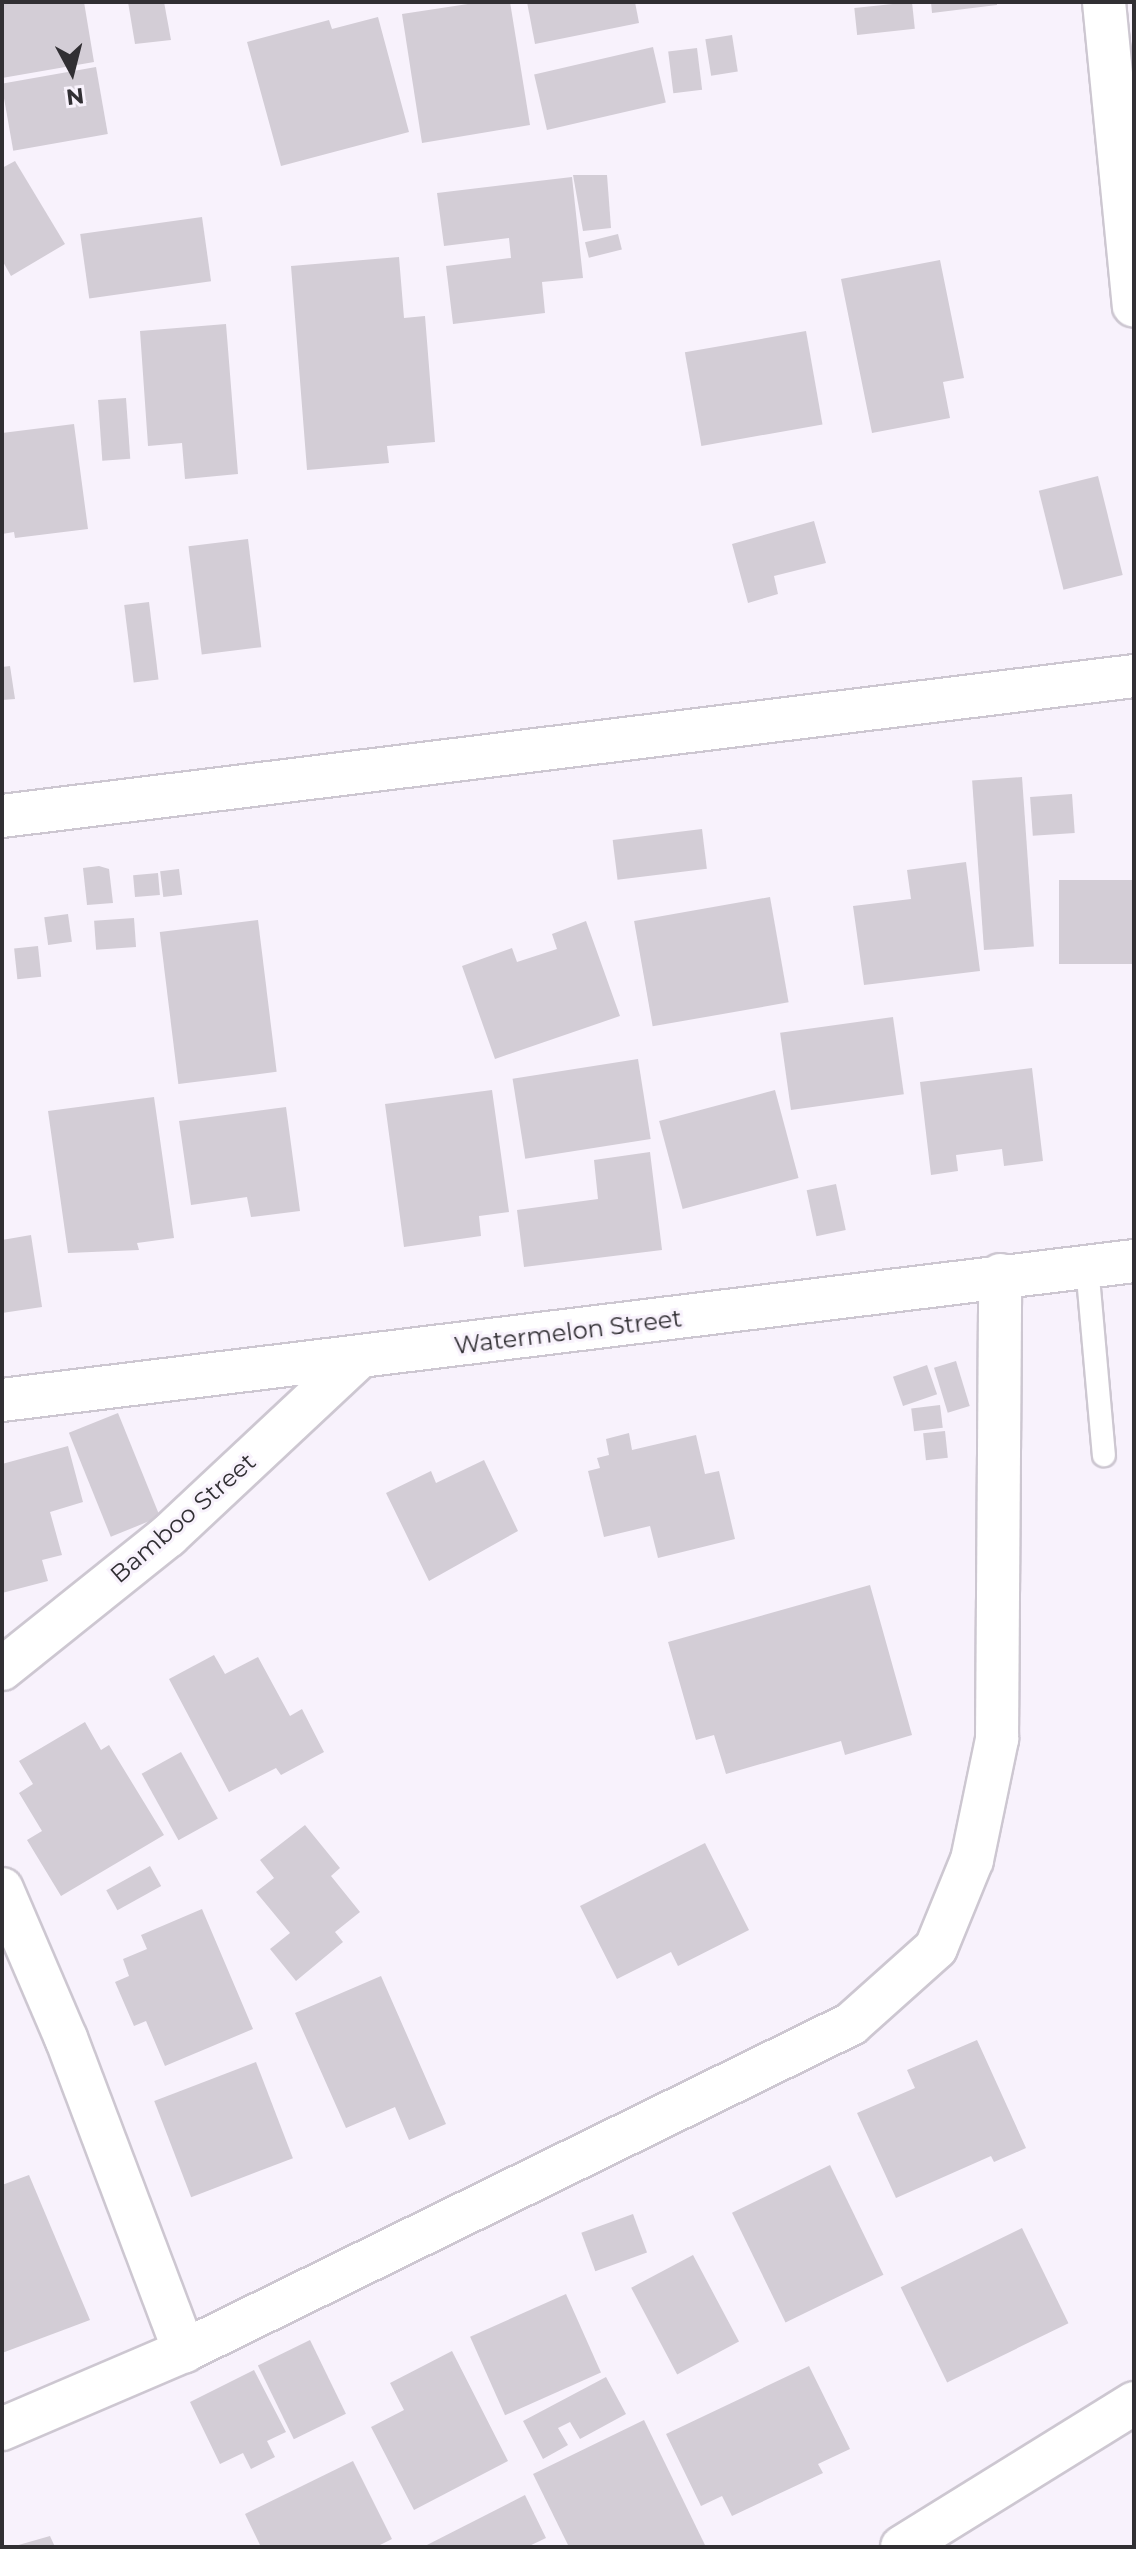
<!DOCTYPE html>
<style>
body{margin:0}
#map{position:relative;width:1136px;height:2549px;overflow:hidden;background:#f8f2fc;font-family:Montserrat,sans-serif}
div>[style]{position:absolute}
.building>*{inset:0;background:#d3cdd6;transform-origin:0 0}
.roads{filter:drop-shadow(2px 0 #cdc7d1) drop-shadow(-2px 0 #cdc7d1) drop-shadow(0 2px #cdc7d1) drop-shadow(0 -2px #cdc7d1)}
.lane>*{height:22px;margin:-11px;padding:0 11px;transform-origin:11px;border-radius:11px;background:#fff}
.street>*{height:42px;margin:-21px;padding:0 21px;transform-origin:21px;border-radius:21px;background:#fff}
span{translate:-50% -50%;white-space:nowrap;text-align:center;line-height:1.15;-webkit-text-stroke:6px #f8f2fc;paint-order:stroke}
.street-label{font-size:24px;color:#312f33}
.frame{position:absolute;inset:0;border:4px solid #312f33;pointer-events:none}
.north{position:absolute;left:32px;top:32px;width:80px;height:80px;-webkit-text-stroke:6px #f8f2fc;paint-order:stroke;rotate:173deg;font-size:22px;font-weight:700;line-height:32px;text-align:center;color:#312f33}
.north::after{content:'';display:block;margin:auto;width:28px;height:36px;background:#312f33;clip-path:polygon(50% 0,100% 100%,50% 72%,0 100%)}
</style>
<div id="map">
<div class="building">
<div style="clip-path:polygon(2px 2px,84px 2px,94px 62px,2px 78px)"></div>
<div style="clip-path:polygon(128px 2px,164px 2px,171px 40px,135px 44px)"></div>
<div style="clip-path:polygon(481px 2px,510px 2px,530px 125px,422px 143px,402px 14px)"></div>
<div style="clip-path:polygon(527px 2px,635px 2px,639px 23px,535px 44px)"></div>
<div style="left:912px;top:2px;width:27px;height:58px;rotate:84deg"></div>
<div style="clip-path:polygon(931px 2px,997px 2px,997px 5px,932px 13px)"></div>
<div style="clip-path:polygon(378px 17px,409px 132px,281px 166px,247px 42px,329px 20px,332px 29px)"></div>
<div style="left:732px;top:35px;width:37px;height:27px;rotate:81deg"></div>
<div style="left:653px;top:47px;width:57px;height:122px;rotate:77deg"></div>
<div style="left:697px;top:48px;width:42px;height:29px;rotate:83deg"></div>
<div style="left:96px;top:67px;width:68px;height:96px;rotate:80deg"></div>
<div style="clip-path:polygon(15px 161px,65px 244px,11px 276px,2px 260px,2px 168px)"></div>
<div style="clip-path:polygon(573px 175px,607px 175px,611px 228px,583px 231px)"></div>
<div style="clip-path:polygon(572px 177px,583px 278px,542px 282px,545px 313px,453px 324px,446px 266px,511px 258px,509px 238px,444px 246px,437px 193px)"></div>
<div style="left:202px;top:217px;width:65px;height:123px;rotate:82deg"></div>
<div style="left:618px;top:234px;width:16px;height:34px;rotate:76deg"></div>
<div style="clip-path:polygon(399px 257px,404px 318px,425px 316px,435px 442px,387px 446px,389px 463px,307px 470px,291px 266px)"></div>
<div style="clip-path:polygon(940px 260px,964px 378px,943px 382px,950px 418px,872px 433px,841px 279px)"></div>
<div style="clip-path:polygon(226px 324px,238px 474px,185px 479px,182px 443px,148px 446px,140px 331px)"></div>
<div style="left:806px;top:331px;width:95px;height:123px;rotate:80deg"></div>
<div style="left:126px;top:398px;width:61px;height:28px;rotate:86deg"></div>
<div style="clip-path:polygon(74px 424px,88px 529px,15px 538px,14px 532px,2px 534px,2px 433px)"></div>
<div style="left:1098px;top:476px;width:102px;height:61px;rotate:76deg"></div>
<div style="clip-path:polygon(814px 521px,826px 563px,774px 576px,778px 594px,748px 603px,732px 544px)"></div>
<div style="left:248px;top:539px;width:109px;height:60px;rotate:83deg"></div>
<div style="left:149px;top:602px;width:78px;height:25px;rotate:83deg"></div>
<div style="clip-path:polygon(10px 666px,15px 699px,2px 700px,2px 667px)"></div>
<div style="left:1022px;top:777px;width:170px;height:50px;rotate:86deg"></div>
<div style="left:1072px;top:794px;width:39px;height:42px;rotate:86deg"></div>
<div style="left:702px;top:829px;width:40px;height:90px;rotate:83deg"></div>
<div style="clip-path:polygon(966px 862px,980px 971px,864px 985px,853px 906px,911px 899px,907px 870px)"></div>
<div style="clip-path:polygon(99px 866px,109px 869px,113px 903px,87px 905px,83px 868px)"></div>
<div style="left:179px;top:869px;width:26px;height:19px;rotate:83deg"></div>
<div style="left:158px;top:873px;width:22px;height:25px;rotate:85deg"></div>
<div style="left:1134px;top:880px;width:84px;height:75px;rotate:90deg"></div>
<div style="left:770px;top:897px;width:107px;height:138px;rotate:80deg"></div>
<div style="left:68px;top:914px;width:28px;height:24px;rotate:82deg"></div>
<div style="left:134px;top:918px;width:29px;height:40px;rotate:86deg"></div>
<div style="left:258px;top:920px;width:153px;height:99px;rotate:83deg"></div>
<div style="clip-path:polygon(586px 921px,620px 1016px,495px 1059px,462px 966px,512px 948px,517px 962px,557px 949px,552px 934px)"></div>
<div style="left:38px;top:946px;width:31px;height:24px;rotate:84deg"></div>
<div style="left:893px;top:1017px;width:78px;height:114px;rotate:82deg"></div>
<div style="left:638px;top:1059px;width:81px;height:127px;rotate:81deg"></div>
<div style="clip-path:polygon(1032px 1068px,1043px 1161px,1004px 1166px,1002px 1149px,956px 1155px,958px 1171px,931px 1175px,920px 1082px)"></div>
<div style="clip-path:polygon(492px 1090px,509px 1212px,479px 1216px,481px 1236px,404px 1247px,385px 1104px)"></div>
<div style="left:775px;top:1090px;width:91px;height:120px;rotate:75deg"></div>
<div style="clip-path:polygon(154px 1097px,174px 1238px,137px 1243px,139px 1250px,68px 1253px,48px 1111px)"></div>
<div style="clip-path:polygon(286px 1107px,300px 1211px,251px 1217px,247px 1197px,191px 1205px,179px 1121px)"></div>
<div style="clip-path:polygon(650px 1152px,662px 1250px,524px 1267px,517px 1210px,598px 1199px,594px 1160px)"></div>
<div style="left:836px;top:1184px;width:47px;height:30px;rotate:78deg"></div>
<div style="clip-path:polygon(31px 1235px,42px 1307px,2px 1313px,2px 1240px)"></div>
<div style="left:956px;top:1361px;width:47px;height:23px;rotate:73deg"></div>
<div style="left:927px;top:1365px;width:31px;height:36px;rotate:71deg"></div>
<div style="left:940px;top:1405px;width:23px;height:29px;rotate:83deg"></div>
<div style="left:118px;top:1413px;width:112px;height:53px;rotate:68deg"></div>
<div style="left:945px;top:1431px;width:27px;height:22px;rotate:84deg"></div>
<div style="clip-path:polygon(629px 1433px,632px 1450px,696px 1435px,705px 1474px,719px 1471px,735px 1539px,658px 1558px,650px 1526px,604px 1537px,588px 1471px,600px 1468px,597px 1458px,609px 1455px,606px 1439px)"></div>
<div style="clip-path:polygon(68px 1446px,83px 1502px,50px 1512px,62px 1555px,42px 1560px,48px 1581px,2px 1593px,2px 1464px)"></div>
<div style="clip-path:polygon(484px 1460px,518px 1531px,429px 1581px,386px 1493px,431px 1471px,436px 1483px)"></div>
<div style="clip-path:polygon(870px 1585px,912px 1735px,845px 1755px,841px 1741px,726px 1774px,714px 1735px,696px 1740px,668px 1642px)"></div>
<div style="clip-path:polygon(214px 1655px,225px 1674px,258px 1657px,290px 1716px,302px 1709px,324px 1752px,281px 1775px,276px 1768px,229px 1792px,169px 1679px)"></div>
<div style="clip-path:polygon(85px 1722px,101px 1750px,109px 1745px,164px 1835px,61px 1896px,27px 1840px,42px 1831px,19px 1793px,33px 1784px,19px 1761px)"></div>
<div style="left:181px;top:1752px;width:76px;height:45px;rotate:61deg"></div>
<div style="clip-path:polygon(305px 1825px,340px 1868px,331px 1876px,360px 1912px,335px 1932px,343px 1942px,296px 1981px,270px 1949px,290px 1933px,256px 1892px,274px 1878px,260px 1860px)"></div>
<div style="clip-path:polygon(705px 1843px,749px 1930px,678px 1966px,671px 1952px,617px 1979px,580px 1906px)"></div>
<div style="left:150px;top:1866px;width:23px;height:50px;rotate:61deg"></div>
<div style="clip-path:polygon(202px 1909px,253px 2029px,165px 2066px,146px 2021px,134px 2026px,115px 1982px,129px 1976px,123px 1959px,147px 1949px,141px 1935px)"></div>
<div style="clip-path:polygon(381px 1976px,446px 2124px,409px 2140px,395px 2107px,346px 2128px,295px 2013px)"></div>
<div style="clip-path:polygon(977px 2040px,1026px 2148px,994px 2162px,991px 2156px,896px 2198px,857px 2113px,915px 2088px,907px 2070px)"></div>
<div style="left:256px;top:2062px;width:103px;height:109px;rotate:69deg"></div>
<div style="left:830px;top:2165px;width:122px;height:109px;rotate:64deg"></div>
<div style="clip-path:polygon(29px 2175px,90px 2320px,2px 2353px,2px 2185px)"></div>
<div style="left:633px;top:2214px;width:41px;height:55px;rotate:70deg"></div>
<div style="left:1022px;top:2228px;width:106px;height:135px;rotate:64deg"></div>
<div style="left:693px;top:2255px;width:98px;height:70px;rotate:62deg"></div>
<div style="left:566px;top:2294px;width:86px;height:105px;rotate:66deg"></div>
<div style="left:310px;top:2340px;width:82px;height:58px;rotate:64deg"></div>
<div style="clip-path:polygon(452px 2351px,508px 2461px,414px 2510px,371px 2427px,404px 2410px,390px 2383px)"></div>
<div style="clip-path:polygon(809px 2366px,850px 2449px,818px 2464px,823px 2473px,732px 2516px,722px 2496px,701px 2506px,666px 2434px)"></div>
<div style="clip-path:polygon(254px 2370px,286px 2432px,267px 2441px,275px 2457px,251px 2469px,243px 2453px,220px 2464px,190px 2402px)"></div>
<div style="clip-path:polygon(606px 2377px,626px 2414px,580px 2439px,570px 2422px,558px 2428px,568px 2445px,543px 2459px,523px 2421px)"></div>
<div style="clip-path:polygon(644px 2420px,705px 2545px,569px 2547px,533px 2474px)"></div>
<div style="clip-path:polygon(353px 2461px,392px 2539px,376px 2547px,261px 2547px,245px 2514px)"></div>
<div style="clip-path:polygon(525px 2495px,546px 2538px,527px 2547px,423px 2547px)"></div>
<div style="clip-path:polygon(50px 2536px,55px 2547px,15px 2547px,15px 2546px)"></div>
</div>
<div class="roads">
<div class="lane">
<div style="left:1087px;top:1266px;width:190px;rotate:84.9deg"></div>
</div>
<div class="street">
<div style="left:1104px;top:2px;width:305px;rotate:84.4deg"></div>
<div style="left:2px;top:816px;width:1141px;rotate:-7.05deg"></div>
<div style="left:2px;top:1400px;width:1141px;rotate:-7deg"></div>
<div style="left:2px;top:1669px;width:213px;rotate:-38.7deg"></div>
<div style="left:168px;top:1536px;width:259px;rotate:-43.1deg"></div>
<div style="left:2px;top:1889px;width:162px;rotate:66.8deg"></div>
<div style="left:66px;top:2038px;width:335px;rotate:69.3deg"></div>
<div style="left:2px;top:2429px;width:198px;rotate:-23.2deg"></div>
<div style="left:184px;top:2351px;width:743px;rotate:-26.12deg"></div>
<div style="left:851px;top:2024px;width:114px;rotate:-41.8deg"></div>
<div style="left:936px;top:1948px;width:95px;rotate:-67.8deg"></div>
<div style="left:972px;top:1860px;width:124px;rotate:-78.3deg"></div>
<div style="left:997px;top:1739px;width:464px;rotate:-89.6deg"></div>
<div style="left:902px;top:2547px;width:273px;rotate:-31.8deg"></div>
</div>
</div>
<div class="street-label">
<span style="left:568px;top:1332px;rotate:-7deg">Watermelon Street</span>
<span style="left:183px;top:1518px;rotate:-41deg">Bamboo Street</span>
</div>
<div class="frame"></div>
<div class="north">N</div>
</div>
